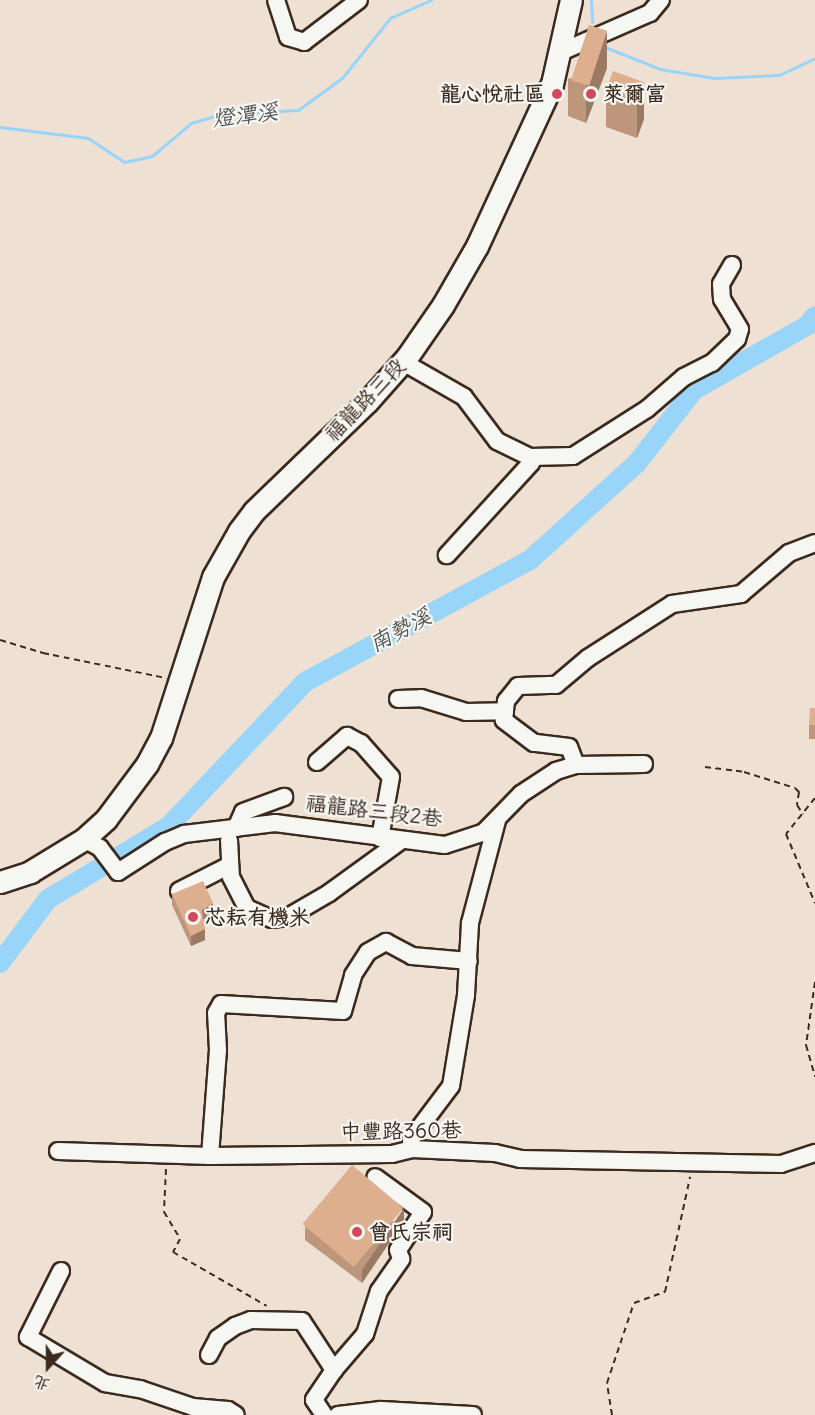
<!DOCTYPE html>
<meta charset="utf-8">
<style>
body{margin:0}
#map{position:relative;width:815px;height:1415px;overflow:hidden;background:#eee1d4;font-family:Delius,"LXGW WenKai TC",sans-serif}
div>[style]{position:absolute}
.stream>*{height:3px;margin:-1.5px;padding:0 1.5px;transform-origin:1.5px;border-radius:1.5px;background:#98d5f9}
.river>*{height:20px;margin:-10px;padding:0 10px;transform-origin:10px;border-radius:10px;background:#98d5f9}
.path>*{height:2px;margin-top:-1px;transform-origin:0;background:repeating-linear-gradient(90deg,#3b2a1e 0 6px,transparent 0 10.5px)}
.roads{filter:drop-shadow(2px 0 #3b2a1e) drop-shadow(-2px 0 #3b2a1e) drop-shadow(0 2px #3b2a1e) drop-shadow(0 -2px #3b2a1e)}
.minor>*{height:16px;margin:-8px;padding:0 8px;transform-origin:8px;border-radius:8px;background:#f6f6f2}
.major>*{height:21px;margin:-10.5px;padding:0 10.5px;transform-origin:10.5px;border-radius:10.5px;background:#f6f6f2}
.wall>*{inset:0;background:#be967b}
.shaded-wall>*{inset:0;background:#9b7a64}
.building>*{inset:0;background:#ddaf8f;transform-origin:0 0}
.dots>*{width:16px;height:16px;translate:-50% -50%;box-sizing:border-box;border:3px solid #f6f6f2;border-radius:50%}
span{translate:-50% -50%;white-space:nowrap;text-align:center;line-height:1.15;-webkit-text-stroke:4.5px #f6f6f2;paint-order:stroke}
.poi-label{font-size:21px;color:#3b2a1e;font-weight:700}
.right{translate:-100% -50%;text-align:right}
.left{translate:0 -50%;text-align:left}
.street-label{font-size:21px;color:#3b2a1e}
.water-label{font-size:22px;color:#525555;font-style:italic}
.north{position:absolute;left:18px;top:1337px;width:60px;height:60px;-webkit-text-stroke:4px #f6f6f2;paint-order:stroke;rotate:201deg;font-size:16px;font-weight:700;line-height:24px;text-align:center;color:#3b2a1e}
.north::after{content:'';display:block;margin:auto;width:21px;height:27px;background:#3b2a1e;clip-path:polygon(50% 0,100% 100%,50% 72%,0 100%)}
</style>
<div id="map">
<div class="stream">
<div style="left:591px;top:0;width:22px;rotate:87deg"></div>
<div style="left:605px;top:47px;width:59px;rotate:21.8deg"></div>
<div style="left:660px;top:69px;width:55px;rotate:9.5deg"></div>
<div style="left:714px;top:78px;width:65px;rotate:-2.6deg"></div>
<div style="left:779px;top:75px;width:40px;rotate:-25deg"></div>
<div style="left:0;top:127px;width:89px;rotate:7.1deg"></div>
<div style="left:88px;top:138px;width:43px;rotate:33.7deg"></div>
<div style="left:124px;top:162px;width:29px;rotate:-12deg"></div>
<div style="left:152px;top:156px;width:51px;rotate:-40.2deg"></div>
<div style="left:191px;top:123px;width:33px;rotate:-16deg"></div>
<div style="left:223px;top:114px;width:75px;rotate:-3.1deg"></div>
<div style="left:298px;top:110px;width:54px;rotate:-36deg"></div>
<div style="left:342px;top:78px;width:77px;rotate:-51.3deg"></div>
<div style="left:390px;top:18px;width:45px;rotate:-23.7deg"></div>
</div>
<div class="river">
<div style="left:0;top:963px;width:80px;rotate:-53.1deg"></div>
<div style="left:48px;top:899px;width:140px;rotate:-31deg"></div>
<div style="left:168px;top:827px;width:199px;rotate:-46.6deg"></div>
<div style="left:305px;top:682px;width:256px;rotate:-28.5deg"></div>
<div style="left:530px;top:560px;width:144px;rotate:-42.2deg"></div>
<div style="left:637px;top:463px;width:93px;rotate:-52deg"></div>
<div style="left:694px;top:390px;width:131px;rotate:-29.7deg"></div>
<div style="left:808px;top:325px;width:11px;rotate:-52deg"></div>
</div>
<div class="path">
<div style="left:0;top:640px;width:45px;rotate:16.8deg"></div>
<div style="left:43px;top:653px;width:126px;rotate:11.5deg"></div>
<div style="left:705px;top:767px;width:39px;rotate:7deg"></div>
<div style="left:744px;top:772px;width:53px;rotate:17.4deg"></div>
<div style="left:795px;top:788px;width:6px;rotate:45deg"></div>
<div style="left:799px;top:792px;width:13px;rotate:99deg"></div>
<div style="left:797px;top:805px;width:11px;rotate:56deg"></div>
<div style="left:815px;top:798px;width:46px;rotate:128.9deg"></div>
<div style="left:786px;top:834px;width:75px;rotate:67.2deg"></div>
<div style="left:815px;top:982px;width:64px;rotate:98.1deg"></div>
<div style="left:806px;top:1045px;width:33px;rotate:74deg"></div>
<div style="left:166px;top:1169px;width:43px;rotate:92.7deg"></div>
<div style="left:164px;top:1212px;width:31px;rotate:59deg"></div>
<div style="left:180px;top:1239px;width:15px;rotate:118deg"></div>
<div style="left:173px;top:1252px;width:108px;rotate:29.9deg"></div>
<div style="left:612px;top:1415px;width:32px;rotate:-99deg"></div>
<div style="left:607px;top:1383px;width:84px;rotate:-71.4deg"></div>
<div style="left:634px;top:1303px;width:33px;rotate:-20deg"></div>
<div style="left:665px;top:1292px;width:118px;rotate:-77.7deg"></div>
</div>
<div class="roads">
<div class="minor">
<div style="left:276px;top:0;width:39px;rotate:72deg"></div>
<div style="left:288px;top:37px;width:17px;rotate:17deg"></div>
<div style="left:304px;top:42px;width:69px;rotate:-37.4deg"></div>
<div style="left:561px;top:52px;width:97px;rotate:-23.7deg"></div>
<div style="left:650px;top:13px;width:17px;rotate:-50deg"></div>
<div style="left:403px;top:362px;width:70px;rotate:29.8deg"></div>
<div style="left:464px;top:397px;width:55px;rotate:53.1deg"></div>
<div style="left:497px;top:441px;width:37px;rotate:26deg"></div>
<div style="left:530px;top:457px;width:6px;rotate:81deg"></div>
<div style="left:531px;top:463px;width:125px;rotate:132.4deg"></div>
<div style="left:530px;top:457px;width:43px;rotate:-1.3deg"></div>
<div style="left:573px;top:456px;width:88px;rotate:-32.4deg"></div>
<div style="left:647px;top:409px;width:49px;rotate:-40.9deg"></div>
<div style="left:684px;top:377px;width:31px;rotate:-27deg"></div>
<div style="left:712px;top:363px;width:35px;rotate:-44deg"></div>
<div style="left:737px;top:339px;width:10px;rotate:-73deg"></div>
<div style="left:740px;top:329px;width:35px;rotate:-121deg"></div>
<div style="left:722px;top:299px;width:15px;rotate:-94deg"></div>
<div style="left:721px;top:284px;width:22px;rotate:-60deg"></div>
<div style="left:398px;top:699px;width:23px;rotate:-2deg"></div>
<div style="left:421px;top:698px;width:47px;rotate:17.3deg"></div>
<div style="left:466px;top:712px;width:39px;rotate:-1deg"></div>
<div style="left:317px;top:762px;width:40px;rotate:-41deg"></div>
<div style="left:347px;top:736px;width:16px;rotate:27deg"></div>
<div style="left:361px;top:743px;width:45px;rotate:48.6deg"></div>
<div style="left:391px;top:777px;width:62px;rotate:100.2deg"></div>
<div style="left:576px;top:765px;width:19px;rotate:-111deg"></div>
<div style="left:569px;top:747px;width:35px;rotate:-173deg"></div>
<div style="left:534px;top:743px;width:38px;rotate:-143deg"></div>
<div style="left:504px;top:720px;width:19px;rotate:-84deg"></div>
<div style="left:506px;top:701px;width:19px;rotate:-51deg"></div>
<div style="left:518px;top:686px;width:38px;rotate:-2deg"></div>
<div style="left:556px;top:685px;width:42px;rotate:-40.2deg"></div>
<div style="left:588px;top:658px;width:100px;rotate:-32.7deg"></div>
<div style="left:672px;top:604px;width:70px;rotate:-8.2deg"></div>
<div style="left:741px;top:594px;width:63px;rotate:-40.5deg"></div>
<div style="left:789px;top:553px;width:28px;rotate:-21deg"></div>
<div style="left:236px;top:828px;width:17px;rotate:-66deg"></div>
<div style="left:243px;top:812px;width:44px;rotate:-20.1deg"></div>
<div style="left:84px;top:839px;width:18px;rotate:29deg"></div>
<div style="left:100px;top:848px;width:30px;rotate:53deg"></div>
<div style="left:118px;top:872px;width:56px;rotate:-32.6deg"></div>
<div style="left:165px;top:842px;width:21px;rotate:-23deg"></div>
<div style="left:184px;top:834px;width:92px;rotate:-6.9deg"></div>
<div style="left:275px;top:823px;width:171px;rotate:7.4deg"></div>
<div style="left:445px;top:845px;width:40px;rotate:-18deg"></div>
<div style="left:483px;top:833px;width:54px;rotate:-45.7deg"></div>
<div style="left:521px;top:794px;width:42px;rotate:-33.3deg"></div>
<div style="left:556px;top:771px;width:21px;rotate:-17deg"></div>
<div style="left:576px;top:765px;width:68px;rotate:-0.8deg"></div>
<div style="left:229px;top:840px;width:37px;rotate:87deg"></div>
<div style="left:231px;top:877px;width:35px;rotate:63deg"></div>
<div style="left:247px;top:908px;width:27px;rotate:24deg"></div>
<div style="left:272px;top:919px;width:16px;rotate:-7deg"></div>
<div style="left:288px;top:917px;width:48px;rotate:-30.3deg"></div>
<div style="left:329px;top:893px;width:90px;rotate:-36deg"></div>
<div style="left:179px;top:891px;width:57px;rotate:-27deg"></div>
<div style="left:412px;top:1149px;width:10px;rotate:-96deg"></div>
<div style="left:411px;top:1139px;width:66px;rotate:-53deg"></div>
<div style="left:451px;top:1086px;width:92px;rotate:-80.6deg"></div>
<div style="left:466px;top:995px;width:72px;rotate:-86.8deg"></div>
<div style="left:470px;top:923px;width:106px;rotate:-75.2deg"></div>
<div style="left:58px;top:1151px;width:152px;rotate:1.9deg"></div>
<div style="left:210px;top:1156px;width:182px;rotate:-0.6deg"></div>
<div style="left:392px;top:1154px;width:21px;rotate:-14deg"></div>
<div style="left:412px;top:1149px;width:83px;rotate:2.8deg"></div>
<div style="left:495px;top:1153px;width:26px;rotate:13deg"></div>
<div style="left:520px;top:1159px;width:261px;rotate:1.1deg"></div>
<div style="left:781px;top:1164px;width:36px;rotate:-18deg"></div>
<div style="left:210px;top:1156px;width:106px;rotate:-85.7deg"></div>
<div style="left:218px;top:1050px;width:37px;rotate:-93deg"></div>
<div style="left:216px;top:1013px;width:10px;rotate:-61deg"></div>
<div style="left:221px;top:1004px;width:122px;rotate:3.3deg"></div>
<div style="left:343px;top:1011px;width:37px;rotate:-74deg"></div>
<div style="left:353px;top:975px;width:27px;rotate:-57deg"></div>
<div style="left:368px;top:952px;width:21px;rotate:-29deg"></div>
<div style="left:386px;top:942px;width:30px;rotate:28deg"></div>
<div style="left:412px;top:956px;width:57px;rotate:5deg"></div>
<div style="left:61px;top:1271px;width:74px;rotate:116.6deg"></div>
<div style="left:28px;top:1337px;width:90px;rotate:30.9deg"></div>
<div style="left:105px;top:1383px;width:36px;rotate:10deg"></div>
<div style="left:140px;top:1389px;width:56px;rotate:18.8deg"></div>
<div style="left:193px;top:1407px;width:35px;rotate:5deg"></div>
<div style="left:228px;top:1410px;width:9px;rotate:32deg"></div>
<div style="left:209px;top:1355px;width:19px;rotate:-62deg"></div>
<div style="left:218px;top:1338px;width:21px;rotate:-35deg"></div>
<div style="left:235px;top:1326px;width:17px;rotate:-21deg"></div>
<div style="left:251px;top:1320px;width:51px;rotate:1.1deg"></div>
<div style="left:302px;top:1321px;width:59px;rotate:56.9deg"></div>
<div style="left:334px;top:1370px;width:36px;rotate:124deg"></div>
<div style="left:314px;top:1400px;width:18px;rotate:56deg"></div>
<div style="left:334px;top:1370px;width:48px;rotate:-49.3deg"></div>
<div style="left:365px;top:1334px;width:45px;rotate:-72deg"></div>
<div style="left:379px;top:1291px;width:39px;rotate:-55deg"></div>
<div style="left:401px;top:1259px;width:9px;rotate:-108deg"></div>
<div style="left:398px;top:1250px;width:45px;rotate:-56.7deg"></div>
<div style="left:423px;top:1212px;width:59px;rotate:-143.9deg"></div>
<div style="left:338px;top:1415px;width:43px;rotate:-6.6deg"></div>
<div style="left:381px;top:1410px;width:92px;rotate:3.1deg"></div>
</div>
<div class="major">
<div style="left:0;top:882px;width:32px;rotate:-18deg"></div>
<div style="left:30px;top:872px;width:63px;rotate:-31.4deg"></div>
<div style="left:84px;top:839px;width:30px;rotate:-42deg"></div>
<div style="left:106px;top:819px;width:69px;rotate:-53.3deg"></div>
<div style="left:147px;top:764px;width:30px;rotate:-62deg"></div>
<div style="left:161px;top:738px;width:169px;rotate:-72.1deg"></div>
<div style="left:213px;top:577px;width:53px;rotate:-60.5deg"></div>
<div style="left:239px;top:531px;width:25px;rotate:-53deg"></div>
<div style="left:254px;top:511px;width:157px;rotate:-44deg"></div>
<div style="left:367px;top:402px;width:60px;rotate:-48.4deg"></div>
<div style="left:407px;top:357px;width:63px;rotate:-55.3deg"></div>
<div style="left:443px;top:305px;width:68px;rotate:-60deg"></div>
<div style="left:477px;top:246px;width:179px;rotate:-65.2deg"></div>
<div style="left:552px;top:84px;width:86px;rotate:-77.3deg"></div>
</div>
</div>
<div class="wall">
<div style="clip-path:polygon(607px 68px,586px 123px,568px 116px,568px 79px)"></div>
<div style="clip-path:polygon(644px 82px,644px 119px,637px 138px,606px 127px,606px 90px)"></div>
<div style="clip-path:polygon(815px 708px,815px 739px,809px 739px,809px 725px)"></div>
<div style="clip-path:polygon(172px 894px,213px 913px,204px 919px,205px 940px,191px 946px,172px 905px)"></div>
<div style="clip-path:polygon(404px 1221px,362px 1283px,305px 1240px,305px 1226px)"></div>
</div>
<div class="shaded-wall">
<div style="clip-path:polygon(607px 31px,607px 68px,586px 123px,586px 86px)"></div>
<div style="clip-path:polygon(644px 82px,644px 119px,637px 138px,637px 101px)"></div>
<div style="clip-path:polygon(213px 903px,213px 913px,202px 920px,202px 910px)"></div>
<div style="clip-path:polygon(205px 929px,205px 940px,191px 946px,191px 936px)"></div>
<div style="clip-path:polygon(404px 1208px,404px 1221px,362px 1283px,362px 1270px)"></div>
</div>
<div class="building">
<div style="left:589px;top:25px;width:19px;height:58px;rotate:18deg"></div>
<div style="left:613px;top:71px;width:33px;height:20px;rotate:20deg"></div>
<div style="clip-path:polygon(810px 708px,815px 708px,815px 725px,809px 725px)"></div>
<div style="clip-path:polygon(203px 881px,213px 903px,202px 910px,205px 929px,191px 936px,172px 894px)"></div>
<div style="left:352px;top:1165px;width:67px;height:77px;rotate:40deg"></div>
</div>
<div class="dots">
<div style="left:557px;top:94px;background:#d1495b"></div>
<div style="left:591px;top:94px;background:#d1495b"></div>
<div style="left:193px;top:917px;background:#d1495b"></div>
<div style="left:357px;top:1232px;background:#d1495b"></div>
</div>
<div class="poi-label">
<span class="right" style="left:545px;top:94px">龍心悅社區</span>
<span class="left" style="left:603px;top:94px">萊爾富</span>
<span class="left" style="left:205px;top:917px">芯耘有機米</span>
<span class="left" style="left:369px;top:1232px">曾氏宗祠</span>
</div>
<div class="street-label">
<span style="left:365px;top:400px;rotate:-46deg">福龍路三段</span>
<span style="left:374px;top:811px;rotate:7deg">福龍路三段2巷</span>
<span style="left:401px;top:1131px;rotate:-1deg">中豐路360巷</span>
</div>
<div class="water-label">
<span style="left:245px;top:115px;rotate:-7deg">燈潭溪</span>
<span style="left:400px;top:630px;rotate:-28deg">南勢溪</span>
</div>
<div class="north">北</div>
</div>
